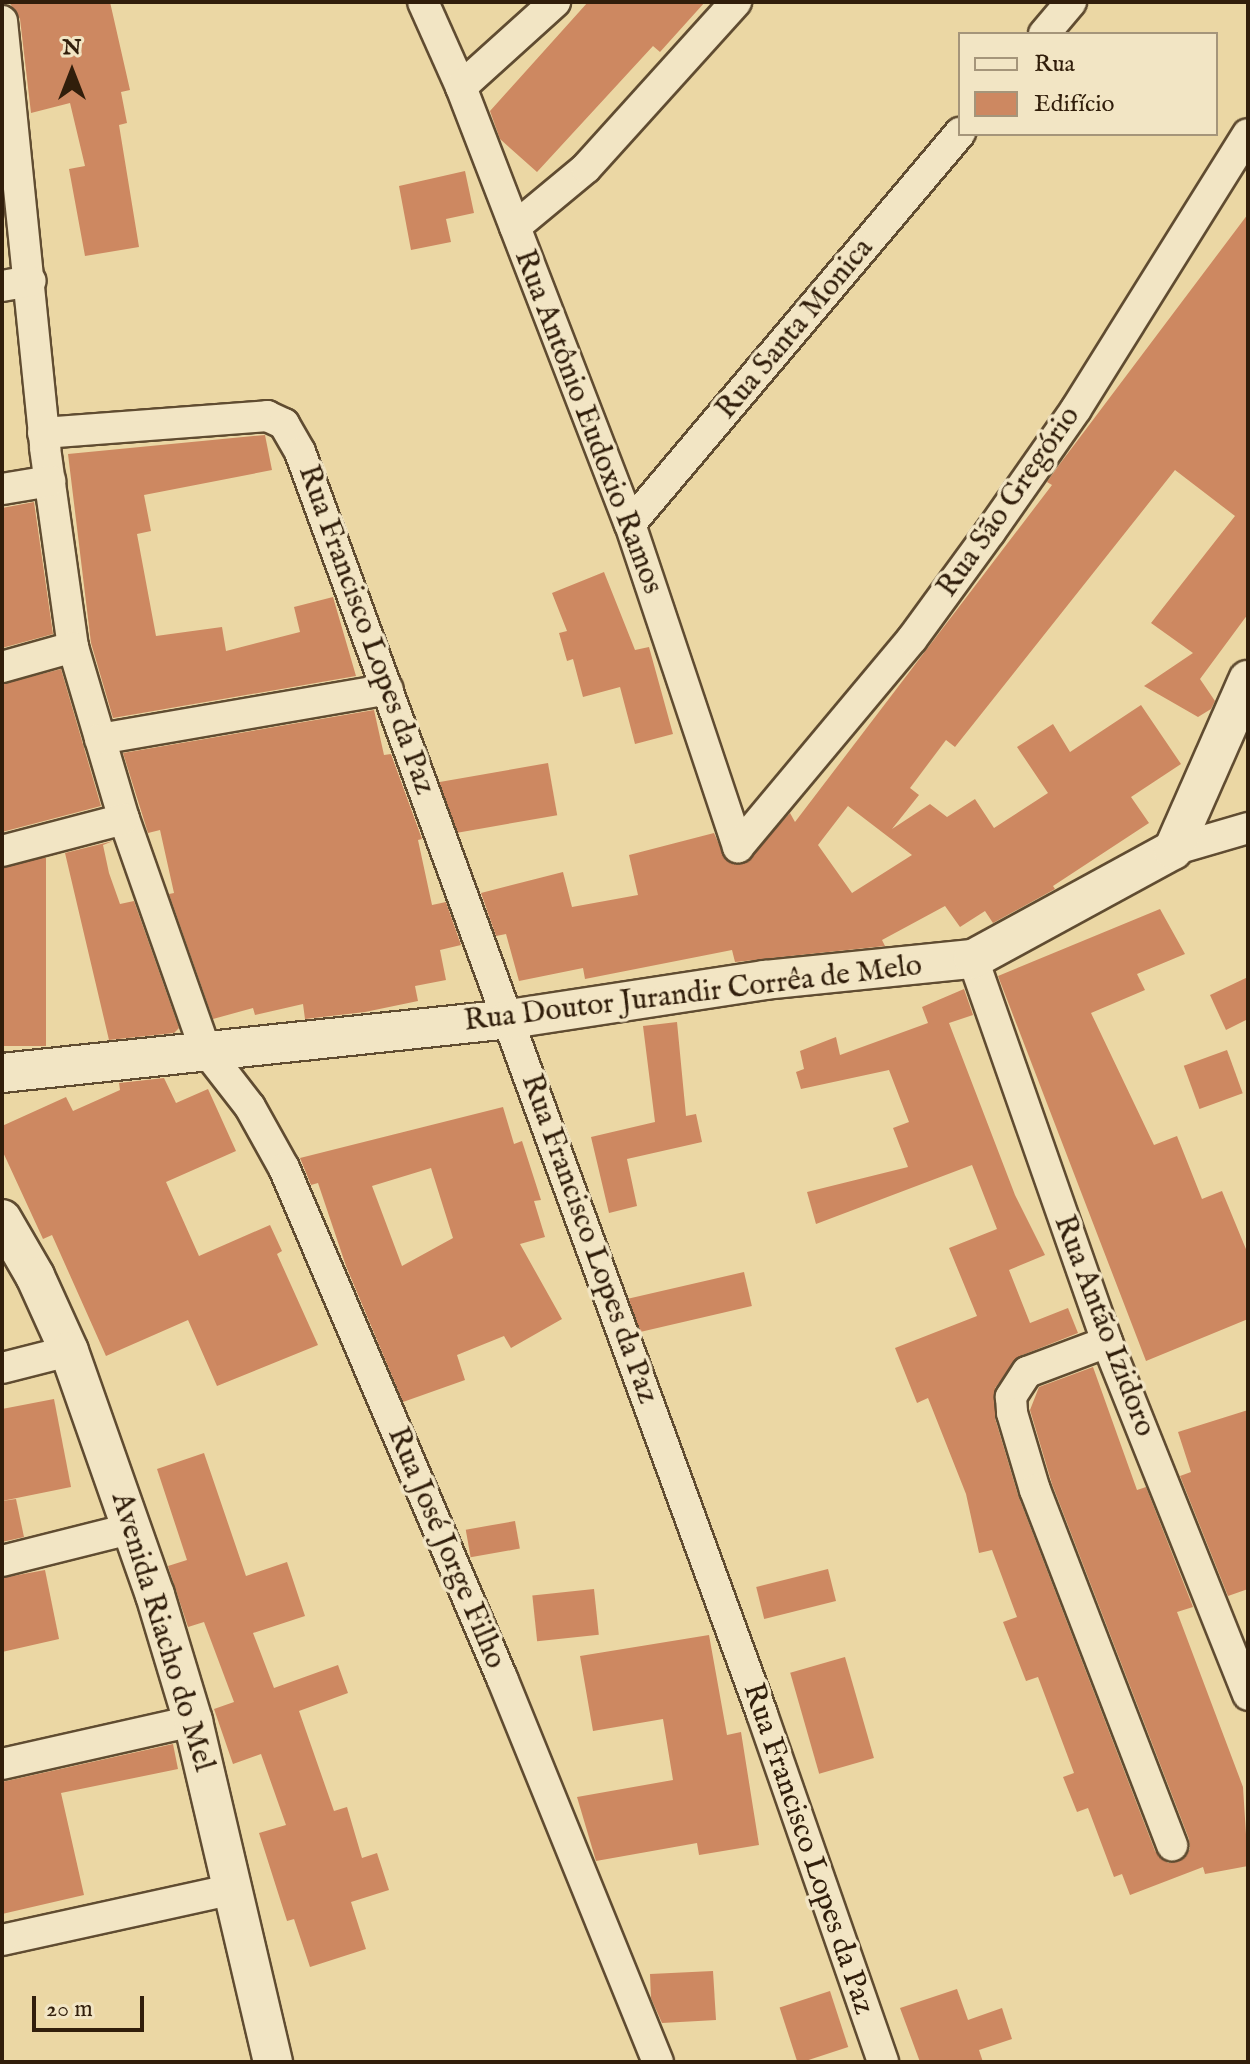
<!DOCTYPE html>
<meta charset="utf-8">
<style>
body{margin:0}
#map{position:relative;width:1250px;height:2064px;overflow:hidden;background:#ebd7a4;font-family:"IM FELL English",serif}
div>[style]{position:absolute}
.building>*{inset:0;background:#cd8861;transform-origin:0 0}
.roads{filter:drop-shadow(2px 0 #604c31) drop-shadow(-2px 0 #604c31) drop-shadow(0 2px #604c31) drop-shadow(0 -2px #604c31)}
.minor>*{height:30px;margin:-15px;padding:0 15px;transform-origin:15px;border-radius:15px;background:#f2e5c4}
.tertiary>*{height:38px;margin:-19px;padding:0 19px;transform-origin:19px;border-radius:19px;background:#f2e5c4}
span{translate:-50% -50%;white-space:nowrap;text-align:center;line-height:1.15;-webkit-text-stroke:7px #f2e5c4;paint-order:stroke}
.street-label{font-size:30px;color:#311e0b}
.frame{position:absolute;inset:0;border:4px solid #311e0b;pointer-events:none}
.legend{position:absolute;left:958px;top:32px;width:260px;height:104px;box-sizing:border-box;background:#f2e5c4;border:2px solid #a5957a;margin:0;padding:10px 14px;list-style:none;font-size:24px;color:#311e0b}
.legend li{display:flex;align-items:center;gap:16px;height:40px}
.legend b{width:40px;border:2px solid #a5957a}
.north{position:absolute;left:32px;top:32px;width:80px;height:80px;-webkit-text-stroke:6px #f2e5c4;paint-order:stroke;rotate:0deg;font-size:22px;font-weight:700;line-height:32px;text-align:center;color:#311e0b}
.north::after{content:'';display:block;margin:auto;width:28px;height:36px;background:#311e0b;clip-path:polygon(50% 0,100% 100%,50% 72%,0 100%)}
.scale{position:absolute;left:32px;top:1996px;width:112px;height:36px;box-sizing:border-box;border:4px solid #311e0b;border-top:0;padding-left:10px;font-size:24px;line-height:28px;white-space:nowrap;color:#311e0b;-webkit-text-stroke:6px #f2e5c4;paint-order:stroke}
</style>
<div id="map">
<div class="building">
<div style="clip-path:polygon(9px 2px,110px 2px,130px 90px,121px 92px,127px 123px,119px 125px,139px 247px,85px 256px,69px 169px,85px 166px,70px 103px,31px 113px,20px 19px)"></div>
<div style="clip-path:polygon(588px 2px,705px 2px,660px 52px,653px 46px,537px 172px,500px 139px,490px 111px)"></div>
<div style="clip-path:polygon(465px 171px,474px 213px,446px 219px,451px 242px,411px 250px,399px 186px)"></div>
<div style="clip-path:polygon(evenodd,1248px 214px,1248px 614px,1200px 679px,1215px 701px,1211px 709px,1198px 717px,1144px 686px,1193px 653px,1151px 623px,1235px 516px,1175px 470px,955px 747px,946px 740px,910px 788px,919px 795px,892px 829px,930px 804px,947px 817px,975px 799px,994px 828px,1048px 793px,1017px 747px,1053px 724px,1070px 752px,1141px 705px,1181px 764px,1131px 797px,1149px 823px,1053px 886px,1055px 889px,993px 923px,985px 911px,960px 927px,945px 906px,882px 940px,885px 946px,735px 962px,732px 950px,585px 979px,583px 968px,519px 981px,506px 934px,496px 936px,481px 893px,563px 872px,572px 907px,638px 895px,629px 855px,714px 833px,726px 860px,743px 864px,790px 813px,795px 822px,1052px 485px,1047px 482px,1056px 469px,1248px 214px,848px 806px,912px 855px,852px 893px,818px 845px,848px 806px)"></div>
<div style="clip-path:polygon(265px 435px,272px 470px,144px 495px,151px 531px,137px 534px,156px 636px,222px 627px,226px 651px,300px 632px,294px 607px,333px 597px,356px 676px,113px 718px,91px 643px,68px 454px)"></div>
<div style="clip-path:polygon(34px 502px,53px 634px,2px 648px,2px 508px)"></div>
<div style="clip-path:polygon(604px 572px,635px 650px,649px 647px,673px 734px,635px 744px,620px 687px,583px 697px,573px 659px,567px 661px,559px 633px,567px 631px,552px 593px)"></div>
<div style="clip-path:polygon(61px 669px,101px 806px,2px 832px,2px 684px)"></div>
<div style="clip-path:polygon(374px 710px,384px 755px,391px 754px,422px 839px,418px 840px,432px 905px,446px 902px,461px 945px,440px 950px,446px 980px,415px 986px,418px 1001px,365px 1012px,305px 1019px,303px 1004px,255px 1015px,253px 1008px,213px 1019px,169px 894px,174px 893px,160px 830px,148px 833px,123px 753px)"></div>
<div style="left:548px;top:763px;width:53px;height:110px;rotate:80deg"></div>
<div style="clip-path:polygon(113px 841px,103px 845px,109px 873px,120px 904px,134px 901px,179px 1028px,174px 1033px,109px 1040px,65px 853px)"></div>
<div style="left:46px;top:858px;width:188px;height:45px;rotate:90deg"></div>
<div style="clip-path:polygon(1160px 909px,1185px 954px,1137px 974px,1145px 990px,1091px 1013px,1154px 1145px,1177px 1136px,1202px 1199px,1222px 1191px,1248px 1254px,1248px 1319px,1146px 1361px,998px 976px)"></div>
<div style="clip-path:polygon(1248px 977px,1248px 1019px,1226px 1030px,1210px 995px)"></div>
<div style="clip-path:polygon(964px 989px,973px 1015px,949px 1023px,1015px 1195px,1045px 1255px,1009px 1270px,1030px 1323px,1068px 1308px,1078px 1333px,1020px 1356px,995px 1388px,995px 1418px,1018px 1495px,1155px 1851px,1168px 1863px,1179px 1861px,1190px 1849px,1189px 1839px,1052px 1484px,1030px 1410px,1039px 1387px,1093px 1367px,1137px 1490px,1146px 1487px,1193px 1607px,1177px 1612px,1243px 1787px,1248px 1866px,1205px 1874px,1203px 1867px,1130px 1895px,1122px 1874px,1114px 1877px,1088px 1808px,1077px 1812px,1063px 1777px,1074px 1773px,1038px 1677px,1026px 1681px,1003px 1622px,1017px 1617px,992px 1550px,979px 1553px,966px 1494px,928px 1398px,917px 1403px,895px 1348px,977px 1316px,949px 1248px,997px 1229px,972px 1165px,816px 1224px,807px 1192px,908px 1167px,893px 1128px,909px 1122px,889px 1070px,801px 1089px,796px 1072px,804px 1069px,800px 1051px,836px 1037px,840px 1055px,928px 1023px,922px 1007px)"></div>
<div style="clip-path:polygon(677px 1022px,686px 1116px,696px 1114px,702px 1142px,627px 1159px,637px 1206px,609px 1213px,591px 1137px,655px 1122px,643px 1026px)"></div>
<div style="left:1227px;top:1050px;width:46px;height:46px;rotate:70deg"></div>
<div style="clip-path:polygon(164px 1078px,176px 1103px,208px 1089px,236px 1151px,166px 1182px,199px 1256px,270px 1225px,282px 1251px,277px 1254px,318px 1345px,217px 1386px,188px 1320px,106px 1356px,52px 1235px,43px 1239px,2px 1150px,2px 1126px,66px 1097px,73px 1111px,120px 1090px,119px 1083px)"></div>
<div style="clip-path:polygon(evenodd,503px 1107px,514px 1144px,522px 1141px,541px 1200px,534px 1201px,545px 1237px,520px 1244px,562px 1319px,511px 1348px,504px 1336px,457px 1355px,465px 1380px,403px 1402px,346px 1266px,318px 1183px,311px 1185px,300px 1158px,503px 1107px,431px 1168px,453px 1238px,402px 1266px,372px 1186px,431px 1168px)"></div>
<div style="left:744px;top:1272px;width:35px;height:118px;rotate:77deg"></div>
<div style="clip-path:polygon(54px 1399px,71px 1487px,2px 1501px,2px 1409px)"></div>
<div style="clip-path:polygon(1248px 1410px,1248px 1589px,1228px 1596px,1180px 1476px,1191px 1472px,1178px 1432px)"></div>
<div style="clip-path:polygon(204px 1453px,246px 1576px,287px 1562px,305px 1616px,253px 1633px,274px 1688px,338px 1665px,348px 1693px,299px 1711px,334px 1811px,347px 1807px,362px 1858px,377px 1853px,389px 1890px,351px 1902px,366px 1949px,310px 1967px,294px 1919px,287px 1921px,259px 1833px,286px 1825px,261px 1754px,233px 1764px,214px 1709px,234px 1702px,204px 1622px,188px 1627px,168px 1566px,187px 1560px,157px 1469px)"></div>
<div style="clip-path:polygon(16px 1499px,24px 1537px,2px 1542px,2px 1501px)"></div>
<div style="left:515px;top:1521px;width:28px;height:50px;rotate:80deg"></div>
<div style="left:828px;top:1569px;width:33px;height:74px;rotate:76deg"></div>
<div style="clip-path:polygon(45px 1570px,59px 1639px,2px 1652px,2px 1578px)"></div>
<div style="left:594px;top:1589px;width:46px;height:62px;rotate:84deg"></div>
<div style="clip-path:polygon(709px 1635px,727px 1735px,741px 1732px,759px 1845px,699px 1855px,697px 1843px,596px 1861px,577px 1797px,673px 1780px,663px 1719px,593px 1731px,580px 1656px)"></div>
<div style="left:845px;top:1657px;width:105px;height:57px;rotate:74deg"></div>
<div style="clip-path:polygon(173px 1744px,178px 1769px,61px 1793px,84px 1895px,2px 1914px,2px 1782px)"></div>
<div style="clip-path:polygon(713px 1971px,716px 2020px,662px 2023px,651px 1998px,650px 1974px)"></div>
<div style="clip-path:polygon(957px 1989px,968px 2020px,1002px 2008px,1012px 2039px,979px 2050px,983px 2062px,920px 2062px,900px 2008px)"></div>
<div style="left:830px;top:1991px;width:59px;height:53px;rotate:72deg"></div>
</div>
<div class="roads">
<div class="minor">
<div style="left:423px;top:2px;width:93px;rotate:65.9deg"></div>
<div style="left:461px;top:87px;width:469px;rotate:68.9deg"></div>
<div style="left:630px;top:524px;width:341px;rotate:71.5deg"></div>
<div style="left:2px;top:21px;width:429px;rotate:84.2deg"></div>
<div style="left:45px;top:448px;width:201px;rotate:82deg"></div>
<div style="left:73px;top:647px;width:179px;rotate:73.5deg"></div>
<div style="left:124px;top:819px;width:244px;rotate:70.6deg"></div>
<div style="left:205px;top:1049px;width:73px;rotate:52.2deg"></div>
<div style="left:250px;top:1107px;width:70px;rotate:60.9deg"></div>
<div style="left:284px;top:1168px;width:555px;rotate:66.86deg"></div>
<div style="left:502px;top:1678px;width:414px;rotate:67.9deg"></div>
<div style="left:1044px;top:34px;width:42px;rotate:-49.8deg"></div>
<div style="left:461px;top:87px;width:127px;rotate:-42.1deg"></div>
<div style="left:515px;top:227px;width:92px;rotate:-39.7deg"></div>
<div style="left:586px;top:168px;width:224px;rotate:-47.9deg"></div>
<div style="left:2px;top:286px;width:29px;rotate:-10deg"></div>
<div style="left:43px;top:433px;width:225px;rotate:-4.3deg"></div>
<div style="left:267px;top:416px;width:19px;rotate:25deg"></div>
<div style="left:284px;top:424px;width:32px;rotate:60deg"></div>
<div style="left:300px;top:452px;width:1344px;rotate:69.89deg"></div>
<div style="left:762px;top:1714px;width:368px;rotate:70.8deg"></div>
<div style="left:2px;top:489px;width:49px;rotate:-9.5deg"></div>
<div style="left:630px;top:524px;width:512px;rotate:-49.84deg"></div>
<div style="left:2px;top:667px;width:74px;rotate:-15.7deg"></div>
<div style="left:100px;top:739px;width:292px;rotate:-9.8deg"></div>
<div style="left:738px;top:847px;width:271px;rotate:-50.1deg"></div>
<div style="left:912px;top:639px;width:132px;rotate:-53.9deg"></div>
<div style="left:990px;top:532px;width:150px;rotate:-55deg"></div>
<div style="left:1076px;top:409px;width:324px;rotate:-58deg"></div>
<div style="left:1173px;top:850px;width:78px;rotate:-16.3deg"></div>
<div style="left:2px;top:851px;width:126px;rotate:-14.7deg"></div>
<div style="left:973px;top:959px;width:406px;rotate:70.7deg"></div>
<div style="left:1107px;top:1342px;width:380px;rotate:68.2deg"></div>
<div style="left:1107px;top:1342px;width:85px;rotate:159.4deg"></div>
<div style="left:1027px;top:1372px;width:30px;rotate:123deg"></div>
<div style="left:1011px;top:1397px;width:16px;rotate:86deg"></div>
<div style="left:1012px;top:1413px;width:80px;rotate:73.4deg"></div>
<div style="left:1035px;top:1490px;width:381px;rotate:68.9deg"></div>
<div style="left:2px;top:1368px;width:69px;rotate:-14.2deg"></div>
<div style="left:2px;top:1561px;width:135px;rotate:-14.1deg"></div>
<div style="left:2px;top:1764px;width:196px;rotate:-12.7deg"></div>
<div style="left:2px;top:1940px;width:237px;rotate:-12.4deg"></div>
</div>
<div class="tertiary">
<div style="left:2px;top:1073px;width:511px;rotate:-6.07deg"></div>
<div style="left:510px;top:1019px;width:258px;rotate:-8.7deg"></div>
<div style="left:765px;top:980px;width:209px;rotate:-5.8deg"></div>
<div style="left:973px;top:959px;width:228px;rotate:-28.6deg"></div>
<div style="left:1173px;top:850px;width:186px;rotate:-66.2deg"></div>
<div style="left:2px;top:1219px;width:66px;rotate:59.9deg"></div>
<div style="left:35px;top:1276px;width:82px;rotate:65.6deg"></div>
<div style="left:69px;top:1351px;width:259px;rotate:70.6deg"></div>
<div style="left:155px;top:1595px;width:132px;rotate:73.2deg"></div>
<div style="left:193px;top:1721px;width:350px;rotate:76.8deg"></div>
</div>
</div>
<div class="street-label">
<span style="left:795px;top:329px;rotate:-50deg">Rua Santa Monica</span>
<span style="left:588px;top:422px;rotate:69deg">Rua Antônio Eudoxio Ramos</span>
<span style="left:1009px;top:502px;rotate:-55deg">Rua São Gregório</span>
<span style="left:366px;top:630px;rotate:70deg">Rua Francisco Lopes da Paz</span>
<span style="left:693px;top:994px;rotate:-7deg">Rua Doutor Jurandir Corrêa de Melo</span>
<span style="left:589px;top:1239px;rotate:70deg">Rua Francisco Lopes da Paz</span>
<span style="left:1104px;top:1326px;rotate:69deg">Rua Antão Izidoro</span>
<span style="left:446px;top:1548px;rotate:67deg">Rua José Jorge Filho</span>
<span style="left:162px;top:1632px;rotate:73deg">Avenida Riacho do Mel</span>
<span style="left:808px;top:1849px;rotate:71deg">Rua Francisco Lopes da Paz</span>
</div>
<div class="frame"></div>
<ul class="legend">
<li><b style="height:10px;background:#f2e5c4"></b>Rua</li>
<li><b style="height:22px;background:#cd8861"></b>Edifício</li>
</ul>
<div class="north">N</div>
<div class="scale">20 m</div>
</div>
